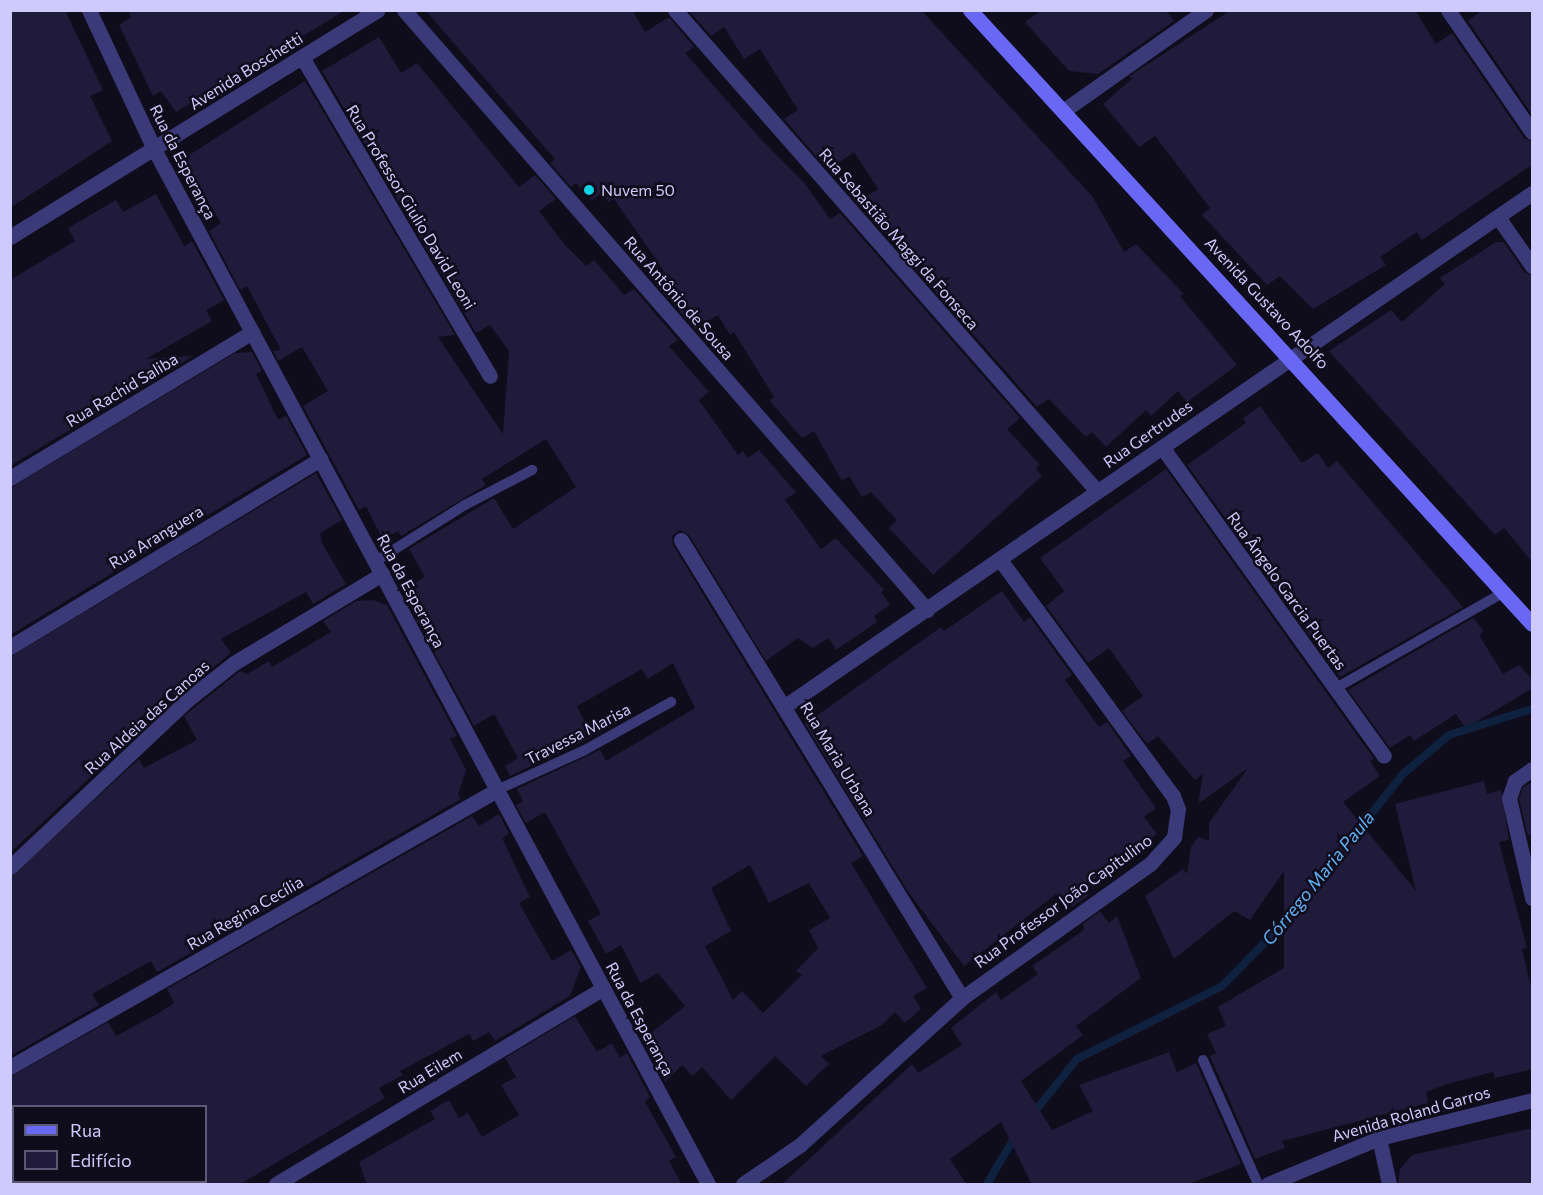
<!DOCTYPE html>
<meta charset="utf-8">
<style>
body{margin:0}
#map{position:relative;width:1543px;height:1195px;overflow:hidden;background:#0f0c1c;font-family:Commissioner,sans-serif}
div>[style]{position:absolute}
.stream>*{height:8px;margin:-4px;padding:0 4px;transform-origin:4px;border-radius:4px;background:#0e213e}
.building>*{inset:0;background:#201a3b}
.service>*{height:10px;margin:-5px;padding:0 5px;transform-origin:5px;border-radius:5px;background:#3b3a78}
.minor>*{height:15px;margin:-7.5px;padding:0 7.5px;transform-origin:7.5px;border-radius:7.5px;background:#3b3a78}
.tertiary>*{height:15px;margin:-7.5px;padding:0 7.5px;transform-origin:7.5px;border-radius:7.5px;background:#3b3a78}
.secondary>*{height:15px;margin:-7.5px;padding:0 7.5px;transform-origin:7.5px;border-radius:7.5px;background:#6868f5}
.dots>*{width:16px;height:16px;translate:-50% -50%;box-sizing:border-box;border:3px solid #0f0c1c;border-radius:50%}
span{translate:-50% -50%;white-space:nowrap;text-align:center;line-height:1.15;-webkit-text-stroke:5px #0f0c1c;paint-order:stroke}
.street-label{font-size:16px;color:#cfcafc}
.poi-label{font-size:16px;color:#cfcafc}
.left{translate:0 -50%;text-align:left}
.water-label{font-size:18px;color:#5fb2f5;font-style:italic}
.frame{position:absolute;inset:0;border:12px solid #cfcafc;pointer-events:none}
.legend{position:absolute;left:12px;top:1105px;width:195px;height:78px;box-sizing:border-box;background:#0f0c1c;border:2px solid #5c5876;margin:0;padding:8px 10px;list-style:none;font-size:18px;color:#cfcafc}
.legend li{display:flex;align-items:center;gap:12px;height:30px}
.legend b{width:30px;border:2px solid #5c5876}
</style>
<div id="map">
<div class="stream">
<div style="left:1357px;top:832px;width:74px;rotate:-51.6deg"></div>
<div style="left:1403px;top:774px;width:60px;rotate:-40.3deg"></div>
<div style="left:1449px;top:735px;width:87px;rotate:-17.4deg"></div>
<div style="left:1031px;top:1116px;width:73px;rotate:-51.1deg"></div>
<div style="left:1077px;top:1059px;width:162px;rotate:-26.7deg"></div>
<div style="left:1222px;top:986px;width:95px;rotate:-45.4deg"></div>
<div style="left:987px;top:1184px;width:59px;rotate:-59.5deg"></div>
</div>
<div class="building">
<div style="clip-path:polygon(10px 10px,65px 10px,103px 90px,90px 96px,112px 141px,10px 208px)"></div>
<div style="clip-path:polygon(128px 10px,346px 10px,176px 112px,161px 91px,153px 96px,119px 25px,131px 17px)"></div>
<div style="clip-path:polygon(425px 10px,632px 10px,645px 32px,669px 17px,694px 47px,685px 53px,758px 136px,806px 185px,830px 219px,840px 213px,1020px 418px,1007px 429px,1040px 465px,1036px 469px,1042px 476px,933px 575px,889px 528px,897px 520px,871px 492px,862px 497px,849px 476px,842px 481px,814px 431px,802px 438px,769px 400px,774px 397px,734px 332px,730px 335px,718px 315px,695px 329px,651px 279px,664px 271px,614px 199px,608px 202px,603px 192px,592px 200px,576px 183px,571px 187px,550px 163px,555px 159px)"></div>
<div style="clip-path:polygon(688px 10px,921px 10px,1092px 196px,1124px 252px,1136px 244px,1184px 294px,1180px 296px,1237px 365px,1187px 402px,1178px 391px,1151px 416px,1146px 410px,1106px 447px,1092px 432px,1086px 437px,1049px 399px,1037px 407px,857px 202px,878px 189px,854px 152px,828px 170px,784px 119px,798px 110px,760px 49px,744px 59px,724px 27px,711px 36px)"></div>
<div style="clip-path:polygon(1042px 10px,1166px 10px,1174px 21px,1098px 74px,1069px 71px,1025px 22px)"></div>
<div style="clip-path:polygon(1231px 10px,1415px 10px,1436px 44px,1452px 33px,1524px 138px,1533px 142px,1533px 164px,1422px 240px,1417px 232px,1380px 257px,1386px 265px,1313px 309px,1280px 276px,1267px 285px,1202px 215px,1210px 208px,1155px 136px,1139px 147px,1103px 104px,1133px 78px,1128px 77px)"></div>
<div style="clip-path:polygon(1482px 10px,1533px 10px,1533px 116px,1468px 21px)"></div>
<div style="clip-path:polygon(evenodd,379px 37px,401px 73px,417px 63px,519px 187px,535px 175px,556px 199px,539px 211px,565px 245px,586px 266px,594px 260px,624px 295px,634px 289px,678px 340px,669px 346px,709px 392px,699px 400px,738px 455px,743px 451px,748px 458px,759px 450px,796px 492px,785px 500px,821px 549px,836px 538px,884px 590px,881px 592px,890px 605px,874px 616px,877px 622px,836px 650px,828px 638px,813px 648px,798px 638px,766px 661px,689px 535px,680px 530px,672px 536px,673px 545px,863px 856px,851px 863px,927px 988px,913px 996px,921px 1009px,905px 1023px,895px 1012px,882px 1025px,821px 1056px,829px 1064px,806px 1086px,775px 1056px,731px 1100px,702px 1067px,693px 1076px,682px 1065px,665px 1082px,642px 1040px,685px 1006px,658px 973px,640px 983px,621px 945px,606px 954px,588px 921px,601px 914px,545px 812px,526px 823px,516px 805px,523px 801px,517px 789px,600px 750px,606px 761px,695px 708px,673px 663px,648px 679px,642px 669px,577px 706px,592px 737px,510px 776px,505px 766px,518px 758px,494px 714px,474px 726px,415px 617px,431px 623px,411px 585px,425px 577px,409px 549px,494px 498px,513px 529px,576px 487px,546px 439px,482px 479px,486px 485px,401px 536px,398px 531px,383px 540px,366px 506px,359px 510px,303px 406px,328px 391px,302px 347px,278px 361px,273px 351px,281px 350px,247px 286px,240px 290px,209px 231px,221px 223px,183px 159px,305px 81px,455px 335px,438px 337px,503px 434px,509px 351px,490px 325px,476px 333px,322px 71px,379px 37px,750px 865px,769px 903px,809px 883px,830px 918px,809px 930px,818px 948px,796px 971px,802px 975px,763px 1013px,742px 991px,733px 1000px,705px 946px,731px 931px,711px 888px,750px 865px)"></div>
<div style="clip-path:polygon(156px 194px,184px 246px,192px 241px,224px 300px,206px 310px,212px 321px,146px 359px,193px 356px,10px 466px,10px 280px,75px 241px,68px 228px,116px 200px,123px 212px)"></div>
<div style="clip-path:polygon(1496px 242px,1504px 242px,1524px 272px,1533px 276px,1533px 563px,1504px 528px,1495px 535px,1329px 351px,1391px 310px,1402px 322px,1445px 284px,1440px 278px)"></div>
<div style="clip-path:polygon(252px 352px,262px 371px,256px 374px,278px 420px,286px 416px,307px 455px,10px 635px,10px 488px,235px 353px)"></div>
<div style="clip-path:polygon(1260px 406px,1302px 463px,1318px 453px,1328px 468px,1337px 461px,1463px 607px,1340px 677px,1187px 465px,1246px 423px,1243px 418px)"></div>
<div style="clip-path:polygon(1166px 469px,1374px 759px,1370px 761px,1380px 776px,1343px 802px,1416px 891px,1395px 804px,1484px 781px,1487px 794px,1501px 790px,1509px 840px,1499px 842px,1527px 948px,1522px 949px,1533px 995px,1533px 1069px,1495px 1078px,1493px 1072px,1447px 1084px,1426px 1092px,1428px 1103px,1282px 1141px,1285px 1148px,1255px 1159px,1210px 1056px,1216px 1053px,1207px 1034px,1226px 1026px,1218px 1007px,1284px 968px,1284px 871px,1250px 920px,1234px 911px,1174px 959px,1145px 896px,1183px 869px,1187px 874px,1191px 847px,1198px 837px,1209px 841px,1209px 823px,1248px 768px,1198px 804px,1203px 774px,1195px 780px,1158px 736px,1147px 744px,1122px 711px,1143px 696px,1109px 648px,1088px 663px,1046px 606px,1064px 591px,1040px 558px)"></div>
<div style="clip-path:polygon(316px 473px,342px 520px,320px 533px,322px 543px,346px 584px,313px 604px,306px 592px,221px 639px,231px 653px,175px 698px,171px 690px,126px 730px,130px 740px,10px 853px,10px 657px)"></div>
<div style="clip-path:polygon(1002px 591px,1024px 622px,1030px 617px,1072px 675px,1065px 680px,1099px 727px,1107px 722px,1131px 756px,1123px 761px,1156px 808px,1144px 817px,1157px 834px,1083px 887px,1089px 895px,1072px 907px,1056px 894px,964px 966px,909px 893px,805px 724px,941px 627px,944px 631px)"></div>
<div style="clip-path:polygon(373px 600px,387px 605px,457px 736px,450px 739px,466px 770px,458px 795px,461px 799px,157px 972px,151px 961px,92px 994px,99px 1005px,10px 1056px,10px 877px,139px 759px,144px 768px,197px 740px,184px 716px,240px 671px,247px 674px,269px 661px,272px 667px,331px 632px,323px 621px,356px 601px)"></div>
<div style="clip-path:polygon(1473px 618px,1484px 631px,1479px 635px,1503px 674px,1519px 665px,1533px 680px,1533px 688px,1474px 723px,1464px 726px,1456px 714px,1414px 741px,1410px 735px,1390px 748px,1348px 690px)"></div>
<div style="clip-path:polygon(1533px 782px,1533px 834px,1528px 836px,1519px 799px,1523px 787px)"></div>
<div style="clip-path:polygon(499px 814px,509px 834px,502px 838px,530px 897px,519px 903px,552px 961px,571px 950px,581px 967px,570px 996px,495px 1041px,489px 1032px,473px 1041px,469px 1034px,400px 1071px,403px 1075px,379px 1088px,385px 1098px,239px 1185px,206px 1185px,206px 1107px,10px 1107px,10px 1077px,108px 1022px,116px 1036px,157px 1014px,174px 1003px,167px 989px,472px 816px,479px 826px)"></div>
<div style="clip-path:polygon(1100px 911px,1109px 923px,1117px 916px,1141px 978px,1076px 1026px,1083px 1035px,1021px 1081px,1052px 1130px,1093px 1111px,1079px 1085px,1169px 1052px,1177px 1072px,1196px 1063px,1241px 1164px,1186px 1185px,1032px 1185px,1001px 1122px,950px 1159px,967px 1185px,781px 1185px,912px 1064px,918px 1073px,962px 1045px,951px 1028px,996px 992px,1001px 1000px,1038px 974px,1032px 966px,1084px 930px,1083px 924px)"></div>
<div style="clip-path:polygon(575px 1016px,597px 1052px,612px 1043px,620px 1058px,627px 1053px,650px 1097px,645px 1102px,676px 1157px,669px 1161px,682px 1185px,367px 1185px,359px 1162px,435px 1119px,430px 1111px,449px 1100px,459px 1118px,468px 1113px,482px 1137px,519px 1115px,501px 1085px,516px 1077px,505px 1058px)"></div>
<div style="clip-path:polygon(1533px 1128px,1533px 1185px,1398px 1185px,1400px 1169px,1412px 1155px)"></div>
</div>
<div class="service">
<div style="left:376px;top:561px;width:105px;rotate:-32.2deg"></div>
<div style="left:465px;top:505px;width:76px;rotate:-27.6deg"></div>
<div style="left:1336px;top:688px;width:193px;rotate:-29.7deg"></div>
<div style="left:497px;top:790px;width:94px;rotate:-24.4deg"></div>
<div style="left:583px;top:751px;width:101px;rotate:-29.1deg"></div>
<div style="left:1203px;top:1060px;width:136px;rotate:66.1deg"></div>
</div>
<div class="minor">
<div style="left:404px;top:10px;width:796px;rotate:48.92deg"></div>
<div style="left:675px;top:10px;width:640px;rotate:48.74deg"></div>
<div style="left:1448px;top:10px;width:148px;rotate:55.5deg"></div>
<div style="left:302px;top:57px;width:370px;rotate:59.5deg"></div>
<div style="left:1063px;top:111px;width:175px;rotate:-35.2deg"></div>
<div style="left:1498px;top:217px;width:60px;rotate:55.2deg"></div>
<div style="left:1162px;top:447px;width:380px;rotate:54.3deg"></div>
<div style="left:10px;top:478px;width:283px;rotate:-31.1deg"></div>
<div style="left:681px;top:540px;width:537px;rotate:58.47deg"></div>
<div style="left:10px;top:647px;width:363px;rotate:-31.2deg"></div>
<div style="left:785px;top:706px;width:906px;rotate:-34.48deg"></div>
<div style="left:1532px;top:769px;width:21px;rotate:145deg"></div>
<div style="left:1515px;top:781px;width:18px;rotate:109deg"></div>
<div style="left:1509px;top:798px;width:103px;rotate:77deg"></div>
<div style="left:10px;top:867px;width:243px;rotate:-43.3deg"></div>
<div style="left:187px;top:700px;width:60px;rotate:-38.2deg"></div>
<div style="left:234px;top:663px;width:173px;rotate:-31deg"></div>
<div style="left:10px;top:1067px;width:560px;rotate:-29.63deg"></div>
<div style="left:1379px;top:1138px;width:47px;rotate:77.7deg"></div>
<div style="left:276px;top:1184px;width:381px;rotate:-30.9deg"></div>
<div style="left:743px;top:1184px;width:69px;rotate:-34.4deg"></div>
<div style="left:800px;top:1145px;width:219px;rotate:-42.2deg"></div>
<div style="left:962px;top:998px;width:231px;rotate:-35.5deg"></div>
<div style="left:1150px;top:864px;width:36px;rotate:-48deg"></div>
<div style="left:1174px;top:837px;width:28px;rotate:-82deg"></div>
<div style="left:1178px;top:809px;width:14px;rotate:-111deg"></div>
<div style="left:1173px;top:796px;width:293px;rotate:-126.2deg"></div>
<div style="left:1268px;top:1184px;width:120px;rotate:-22.5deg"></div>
<div style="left:1379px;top:1138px;width:158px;rotate:-13.9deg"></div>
</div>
<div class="tertiary">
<div style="left:89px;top:10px;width:153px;rotate:64.9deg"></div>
<div style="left:154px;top:149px;width:1174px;rotate:61.84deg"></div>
<div style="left:10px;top:237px;width:432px;rotate:-31.7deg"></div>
</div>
<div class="secondary">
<div style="left:970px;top:10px;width:832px;rotate:47.53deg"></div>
</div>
<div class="dots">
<div style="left:589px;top:190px;background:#0ed2e3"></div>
</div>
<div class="street-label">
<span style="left:246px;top:71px;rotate:-32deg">Avenida Boschetti</span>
<span style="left:183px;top:162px;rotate:63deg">Rua da Esperança</span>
<span style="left:411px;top:207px;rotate:59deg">Rua Professor Giulio David Leoni</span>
<span style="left:899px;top:239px;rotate:49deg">Rua Sebastião Maggi da Fonseca</span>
<span style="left:679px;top:298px;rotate:49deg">Rua Antônio de Sousa</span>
<span style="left:1267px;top:303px;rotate:47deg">Avenida Gustavo Adolfo</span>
<span style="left:122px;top:390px;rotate:-31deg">Rua Rachid Saliba</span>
<span style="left:1148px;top:434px;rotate:-35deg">Rua Gertrudes</span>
<span style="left:156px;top:537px;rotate:-31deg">Rua Aranguera</span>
<span style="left:411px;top:591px;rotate:62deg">Rua da Esperança</span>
<span style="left:1287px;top:591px;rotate:54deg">Rua Ângelo Garcia Puertas</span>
<span style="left:147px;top:717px;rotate:-42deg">Rua Aldeia das Canoas</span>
<span style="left:578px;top:734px;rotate:-27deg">Travessa Marisa</span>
<span style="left:838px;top:759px;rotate:59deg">Rua Maria Urbana</span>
<span style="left:1063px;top:901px;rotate:-36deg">Rua Professor João Capitulino</span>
<span style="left:245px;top:913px;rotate:-30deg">Rua Regina Cecília</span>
<span style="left:640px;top:1019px;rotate:62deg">Rua da Esperança</span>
<span style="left:430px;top:1071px;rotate:-31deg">Rua Eilem</span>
<span style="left:1411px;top:1114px;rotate:-16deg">Avenida Roland Garros</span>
</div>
<div class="poi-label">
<span class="left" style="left:601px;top:190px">Nuvem 50</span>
</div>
<div class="water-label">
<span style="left:1318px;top:878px;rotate:-51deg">Córrego Maria Paula</span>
</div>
<div class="frame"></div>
<ul class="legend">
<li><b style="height:8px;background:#6868f5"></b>Rua</li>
<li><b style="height:16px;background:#201a3b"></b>Edifício</li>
</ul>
</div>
